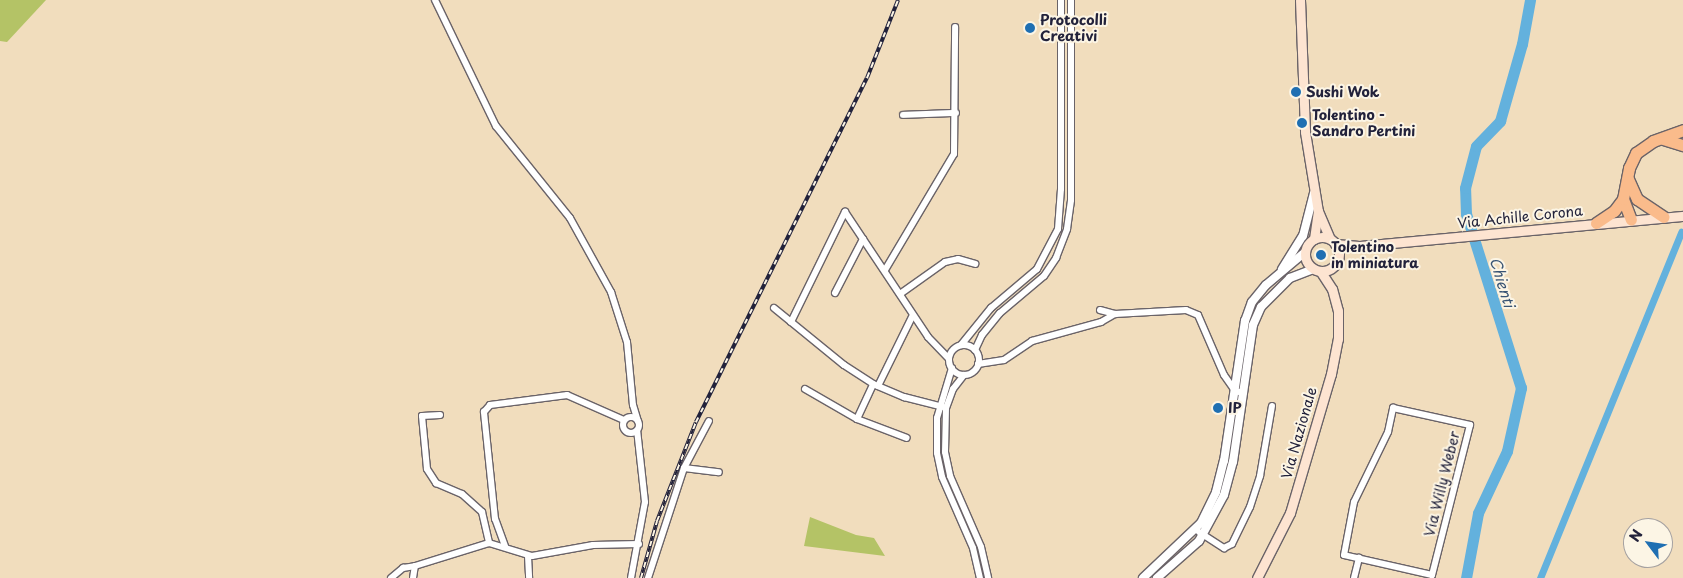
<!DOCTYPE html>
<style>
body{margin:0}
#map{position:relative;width:1683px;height:578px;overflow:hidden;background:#f1ddbd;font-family:"Playpen Sans",sans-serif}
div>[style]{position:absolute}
.green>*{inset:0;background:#b4c366}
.canal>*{height:7px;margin:-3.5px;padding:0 3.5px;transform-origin:3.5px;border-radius:3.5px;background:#63b1dd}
.river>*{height:11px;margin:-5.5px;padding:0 5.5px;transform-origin:5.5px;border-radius:5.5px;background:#63b1dd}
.roads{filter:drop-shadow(1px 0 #6a6368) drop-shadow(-1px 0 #6a6368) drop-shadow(0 1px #6a6368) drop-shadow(0 -1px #6a6368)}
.minor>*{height:6px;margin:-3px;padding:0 3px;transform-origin:3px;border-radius:3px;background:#fff}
.minor>.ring{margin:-3px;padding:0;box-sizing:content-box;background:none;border:6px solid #fff;border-radius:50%}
.tertiary>*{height:8px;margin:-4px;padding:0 4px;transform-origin:4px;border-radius:4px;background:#fff}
.secondary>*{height:9px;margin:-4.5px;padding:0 4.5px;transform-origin:4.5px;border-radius:4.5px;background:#fde4d1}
.secondary>.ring{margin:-4.5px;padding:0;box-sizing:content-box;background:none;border:9px solid #fde4d1;border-radius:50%}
.trunk>*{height:11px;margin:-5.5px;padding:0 5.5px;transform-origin:5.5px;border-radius:5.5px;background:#fabb8b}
.rail>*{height:4px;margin-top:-2px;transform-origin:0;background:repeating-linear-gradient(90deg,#fcf5e5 0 5.5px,#22223b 0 11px);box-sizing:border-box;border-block:1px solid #22223b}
.dots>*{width:14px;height:14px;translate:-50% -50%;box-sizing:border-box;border:2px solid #fcf5e5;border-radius:50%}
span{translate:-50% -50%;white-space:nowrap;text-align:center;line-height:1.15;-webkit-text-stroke:4px #fcf5e5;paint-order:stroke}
.poi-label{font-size:14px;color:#22223b;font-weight:700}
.left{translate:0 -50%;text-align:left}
.street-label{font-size:14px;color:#22223b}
.water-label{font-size:15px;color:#395474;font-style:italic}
.north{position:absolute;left:1623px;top:518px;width:50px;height:50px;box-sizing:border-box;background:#fcf5e5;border:1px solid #a5a1a1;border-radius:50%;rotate:301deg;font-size:14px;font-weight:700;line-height:20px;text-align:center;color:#22223b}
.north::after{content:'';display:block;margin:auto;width:18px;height:22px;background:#1f6fb2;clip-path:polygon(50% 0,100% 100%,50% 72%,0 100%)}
</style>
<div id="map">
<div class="green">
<div style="clip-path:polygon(0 0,46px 0,7px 42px,0 41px)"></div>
<div style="clip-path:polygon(810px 517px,856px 535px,874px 538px,885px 556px,804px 546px)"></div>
</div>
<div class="canal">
<div style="left:1540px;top:578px;width:374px;rotate:-67.8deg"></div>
</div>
<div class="river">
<div style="left:1466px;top:578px;width:66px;rotate:-79.5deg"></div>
<div style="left:1478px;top:513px;width:68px;rotate:-64.9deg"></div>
<div style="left:1507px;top:451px;width:65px;rotate:-77.5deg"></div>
<div style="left:1521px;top:388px;width:182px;rotate:-107.5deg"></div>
<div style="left:1466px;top:214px;width:26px;rotate:-92deg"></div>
<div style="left:1465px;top:188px;width:43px;rotate:-75.3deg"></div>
<div style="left:1476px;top:146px;width:35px;rotate:-46deg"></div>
<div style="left:1500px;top:121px;width:80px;rotate:-74.1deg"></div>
<div style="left:1522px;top:44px;width:45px;rotate:-79.7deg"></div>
</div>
<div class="roads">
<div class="minor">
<div style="left:435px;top:0;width:140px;rotate:64.2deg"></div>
<div style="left:496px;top:126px;width:118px;rotate:51.2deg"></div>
<div style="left:570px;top:218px;width:85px;rotate:61deg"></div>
<div style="left:611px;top:292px;width:52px;rotate:72.3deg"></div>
<div style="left:627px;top:342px;width:63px;rotate:84.6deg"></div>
<div style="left:633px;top:405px;width:17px;rotate:73deg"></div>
<div style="left:903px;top:115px;width:53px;rotate:-2.2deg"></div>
<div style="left:845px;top:212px;width:150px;rotate:56.4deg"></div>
<div style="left:928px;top:337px;width:30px;rotate:46deg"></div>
<div style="left:885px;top:270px;width:135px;rotate:-59.3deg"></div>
<div style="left:954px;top:154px;width:127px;rotate:-89.5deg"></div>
<div style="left:835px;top:293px;width:61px;rotate:-62.6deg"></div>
<div style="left:900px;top:294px;width:55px;rotate:-35.4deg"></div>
<div style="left:945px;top:262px;width:13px;rotate:-13deg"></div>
<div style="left:958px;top:259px;width:18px;rotate:16deg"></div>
<div style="left:774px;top:308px;width:90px;rotate:39.2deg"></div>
<div style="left:844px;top:365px;width:35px;rotate:33deg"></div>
<div style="left:873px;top:384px;width:34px;rotate:23deg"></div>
<div style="left:904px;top:397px;width:40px;rotate:14.4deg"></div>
<div style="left:1100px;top:310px;width:16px;rotate:15deg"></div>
<div style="left:791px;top:322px;width:123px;rotate:-63.9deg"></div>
<div style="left:961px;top:345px;width:48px;rotate:-51deg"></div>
<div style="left:991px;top:308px;width:60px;rotate:-40.3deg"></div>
<div style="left:1037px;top:269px;width:45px;rotate:-62.3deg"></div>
<div style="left:1058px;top:229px;width:40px;rotate:-85.7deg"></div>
<div style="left:1061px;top:189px;width:189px;rotate:-90deg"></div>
<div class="ring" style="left:949px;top:345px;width:24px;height:24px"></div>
<div style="left:975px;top:350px;width:17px;rotate:-65deg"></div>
<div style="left:982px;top:335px;width:28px;rotate:-51deg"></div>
<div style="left:1000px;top:313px;width:57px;rotate:-40.1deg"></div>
<div style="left:1044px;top:276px;width:22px;rotate:-56deg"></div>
<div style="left:1056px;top:258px;width:31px;rotate:-69deg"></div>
<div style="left:1067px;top:229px;width:29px;rotate:-82deg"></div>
<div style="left:1071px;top:200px;width:200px;rotate:-90deg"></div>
<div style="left:978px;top:364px;width:26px;rotate:-9deg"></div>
<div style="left:1004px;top:360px;width:34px;rotate:-34deg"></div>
<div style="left:1032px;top:341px;width:72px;rotate:-15.4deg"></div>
<div style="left:1101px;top:322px;width:16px;rotate:-30deg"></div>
<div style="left:1115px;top:314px;width:71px;rotate:-3.2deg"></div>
<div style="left:1186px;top:310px;width:13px;rotate:23deg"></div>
<div style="left:1198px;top:315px;width:65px;rotate:66.6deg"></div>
<div style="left:1224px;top:375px;width:19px;rotate:55deg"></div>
<div style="left:1235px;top:391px;width:9px;rotate:13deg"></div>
<div style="left:952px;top:368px;width:52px;rotate:106.7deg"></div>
<div style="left:937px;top:418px;width:35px;rotate:90deg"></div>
<div style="left:937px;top:453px;width:25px;rotate:78deg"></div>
<div style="left:942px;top:477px;width:77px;rotate:66.4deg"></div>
<div style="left:973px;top:548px;width:31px;rotate:77deg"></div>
<div style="left:964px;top:375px;width:18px;rotate:128deg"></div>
<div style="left:953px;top:389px;width:20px;rotate:110deg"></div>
<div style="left:946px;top:408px;width:44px;rotate:91.3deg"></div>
<div style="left:945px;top:452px;width:25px;rotate:78deg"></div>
<div style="left:950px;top:476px;width:77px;rotate:66.4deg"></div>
<div style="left:981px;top:547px;width:32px;rotate:77deg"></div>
<div style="left:878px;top:386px;width:79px;rotate:-63.8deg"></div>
<div style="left:805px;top:389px;width:60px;rotate:30deg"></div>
<div style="left:857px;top:419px;width:53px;rotate:20.8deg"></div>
<div style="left:1393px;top:408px;width:79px;rotate:12.4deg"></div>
<div style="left:1470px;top:425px;width:155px;rotate:104.2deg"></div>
<div style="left:1432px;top:575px;width:90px;rotate:-167.2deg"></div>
<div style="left:1344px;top:555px;width:54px;rotate:-79.3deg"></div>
<div style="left:1354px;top:502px;width:78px;rotate:-64.1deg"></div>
<div style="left:1388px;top:432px;width:25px;rotate:-78deg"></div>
<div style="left:440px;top:415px;width:18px;rotate:177deg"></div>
<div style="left:422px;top:416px;width:53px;rotate:84.6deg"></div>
<div style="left:427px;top:469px;width:17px;rotate:57deg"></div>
<div style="left:436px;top:483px;width:28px;rotate:23deg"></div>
<div style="left:462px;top:494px;width:27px;rotate:42deg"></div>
<div style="left:482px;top:512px;width:32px;rotate:77deg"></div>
<div class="ring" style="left:623px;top:417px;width:10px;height:10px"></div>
<div style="left:857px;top:419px;width:38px;rotate:-65deg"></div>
<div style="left:684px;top:468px;width:35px;rotate:7deg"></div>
<div style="left:1199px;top:532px;width:30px;rotate:33deg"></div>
<div style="left:1224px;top:548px;width:9px;rotate:-27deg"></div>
<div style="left:1232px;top:544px;width:41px;rotate:-64.1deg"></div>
<div style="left:1250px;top:507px;width:33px;rotate:-72deg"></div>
<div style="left:1260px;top:476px;width:71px;rotate:-80.3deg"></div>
<div style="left:505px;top:546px;width:29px;rotate:-110deg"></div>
<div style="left:495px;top:519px;width:108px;rotate:-95.9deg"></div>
<div style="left:484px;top:412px;width:9px;rotate:-49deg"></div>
<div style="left:490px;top:405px;width:78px;rotate:-7.4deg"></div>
<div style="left:567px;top:395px;width:62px;rotate:23.7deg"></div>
<div style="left:528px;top:556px;width:22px;rotate:87deg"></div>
<div style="left:391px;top:578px;width:16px;rotate:-40deg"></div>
<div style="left:403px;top:568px;width:12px;rotate:-9deg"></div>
<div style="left:413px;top:578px;width:12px;rotate:-81deg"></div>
<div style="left:415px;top:566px;width:77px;rotate:-17.3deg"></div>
<div style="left:489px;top:543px;width:45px;rotate:16.8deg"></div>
<div style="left:532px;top:556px;width:62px;rotate:-10.2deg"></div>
<div style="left:593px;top:545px;width:46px;rotate:-1.2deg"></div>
<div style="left:631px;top:578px;width:77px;rotate:-79.6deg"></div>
<div style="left:645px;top:502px;width:72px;rotate:-96.3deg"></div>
<div style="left:648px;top:578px;width:116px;rotate:-71.9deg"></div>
<div style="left:684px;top:468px;width:53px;rotate:-62deg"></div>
<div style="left:1354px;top:578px;width:21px;rotate:-76deg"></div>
</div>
<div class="tertiary">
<div style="left:1282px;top:269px;width:39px;rotate:-58deg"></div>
<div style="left:1303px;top:236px;width:44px;rotate:-75.7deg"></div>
<div style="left:1143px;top:578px;width:80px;rotate:-43.5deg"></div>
<div style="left:1201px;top:523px;width:34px;rotate:-64deg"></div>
<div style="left:1216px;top:492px;width:32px;rotate:-76deg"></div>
<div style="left:1224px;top:461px;width:142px;rotate:-81.5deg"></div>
<div style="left:1245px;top:321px;width:20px;rotate:-70deg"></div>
<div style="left:1252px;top:302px;width:22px;rotate:-51deg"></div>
<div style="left:1266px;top:285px;width:50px;rotate:-40.1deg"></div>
<div style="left:1157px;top:578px;width:56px;rotate:-41.4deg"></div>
<div style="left:1199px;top:541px;width:52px;rotate:-61.5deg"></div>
<div style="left:1224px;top:495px;width:34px;rotate:-75deg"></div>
<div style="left:1233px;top:462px;width:138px;rotate:-81.7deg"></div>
<div style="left:1253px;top:325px;width:20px;rotate:-66deg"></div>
<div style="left:1261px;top:307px;width:41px;rotate:-45deg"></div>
<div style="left:1290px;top:278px;width:25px;rotate:-21deg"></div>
</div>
<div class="secondary">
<div style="left:1300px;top:0;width:132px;rotate:87.8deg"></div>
<div style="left:1305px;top:132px;width:80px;rotate:80.7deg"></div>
<div style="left:1318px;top:211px;width:30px;rotate:67deg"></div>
<div class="ring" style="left:1305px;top:237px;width:25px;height:25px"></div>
<div style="left:1314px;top:239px;width:28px;rotate:-82deg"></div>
<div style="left:1335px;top:244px;width:24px;rotate:5deg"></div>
<div style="left:1359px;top:246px;width:325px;rotate:-5.3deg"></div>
<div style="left:1257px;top:578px;width:73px;rotate:-63.1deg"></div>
<div style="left:1290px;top:513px;width:145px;rotate:-73.6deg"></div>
<div style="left:1331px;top:374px;width:36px;rotate:-79deg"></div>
<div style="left:1338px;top:339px;width:28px;rotate:-90deg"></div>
<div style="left:1338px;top:311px;width:23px;rotate:-105deg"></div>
<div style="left:1332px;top:289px;width:20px;rotate:-123deg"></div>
</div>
<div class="trunk">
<div style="left:1663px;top:139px;width:21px;rotate:17deg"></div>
<div style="left:1628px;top:179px;width:22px;rotate:66deg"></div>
<div style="left:1637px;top:199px;width:32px;rotate:34deg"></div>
<div style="left:1623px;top:199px;width:22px;rotate:69deg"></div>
<div style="left:1596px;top:223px;width:22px;rotate:-34deg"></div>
<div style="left:1614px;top:211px;width:15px;rotate:-53deg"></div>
<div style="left:1623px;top:199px;width:32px;rotate:-79deg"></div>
<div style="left:1629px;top:168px;width:17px;rotate:-65deg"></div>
<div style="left:1636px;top:153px;width:21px;rotate:-35deg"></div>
<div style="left:1653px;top:141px;width:32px;rotate:-20deg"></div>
</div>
</div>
<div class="rail">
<div style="left:641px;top:578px;width:59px;rotate:-74.3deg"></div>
<div style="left:657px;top:521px;width:106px;rotate:-68.5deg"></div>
<div style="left:696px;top:422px;width:384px;rotate:-63.6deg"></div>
<div style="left:867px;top:78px;width:84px;rotate:-68.3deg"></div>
</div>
<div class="dots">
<div style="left:1030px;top:28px;background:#1f6fb2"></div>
<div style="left:1296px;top:92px;background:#1f6fb2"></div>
<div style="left:1302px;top:123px;background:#1f6fb2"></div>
<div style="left:1321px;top:255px;background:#1f6fb2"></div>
<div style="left:1218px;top:408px;background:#1f6fb2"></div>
</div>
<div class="poi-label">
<span class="left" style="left:1040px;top:28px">Protocolli<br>Creativi</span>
<span class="left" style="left:1306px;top:92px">Sushi Wok</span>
<span class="left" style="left:1312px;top:123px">Tolentino -<br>Sandro Pertini</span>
<span class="left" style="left:1331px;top:255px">Tolentino<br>in miniatura</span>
<span class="left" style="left:1228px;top:408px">IP</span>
</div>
<div class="street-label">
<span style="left:1520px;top:217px;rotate:-6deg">Via Achille Corona</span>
<span style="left:1299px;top:433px;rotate:-74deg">Via Nazionale</span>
<span style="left:1442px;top:484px;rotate:-76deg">Via Willy Weber</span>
</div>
<div class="water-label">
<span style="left:1503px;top:282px;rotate:73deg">Chienti</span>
</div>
<div class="north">N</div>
</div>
